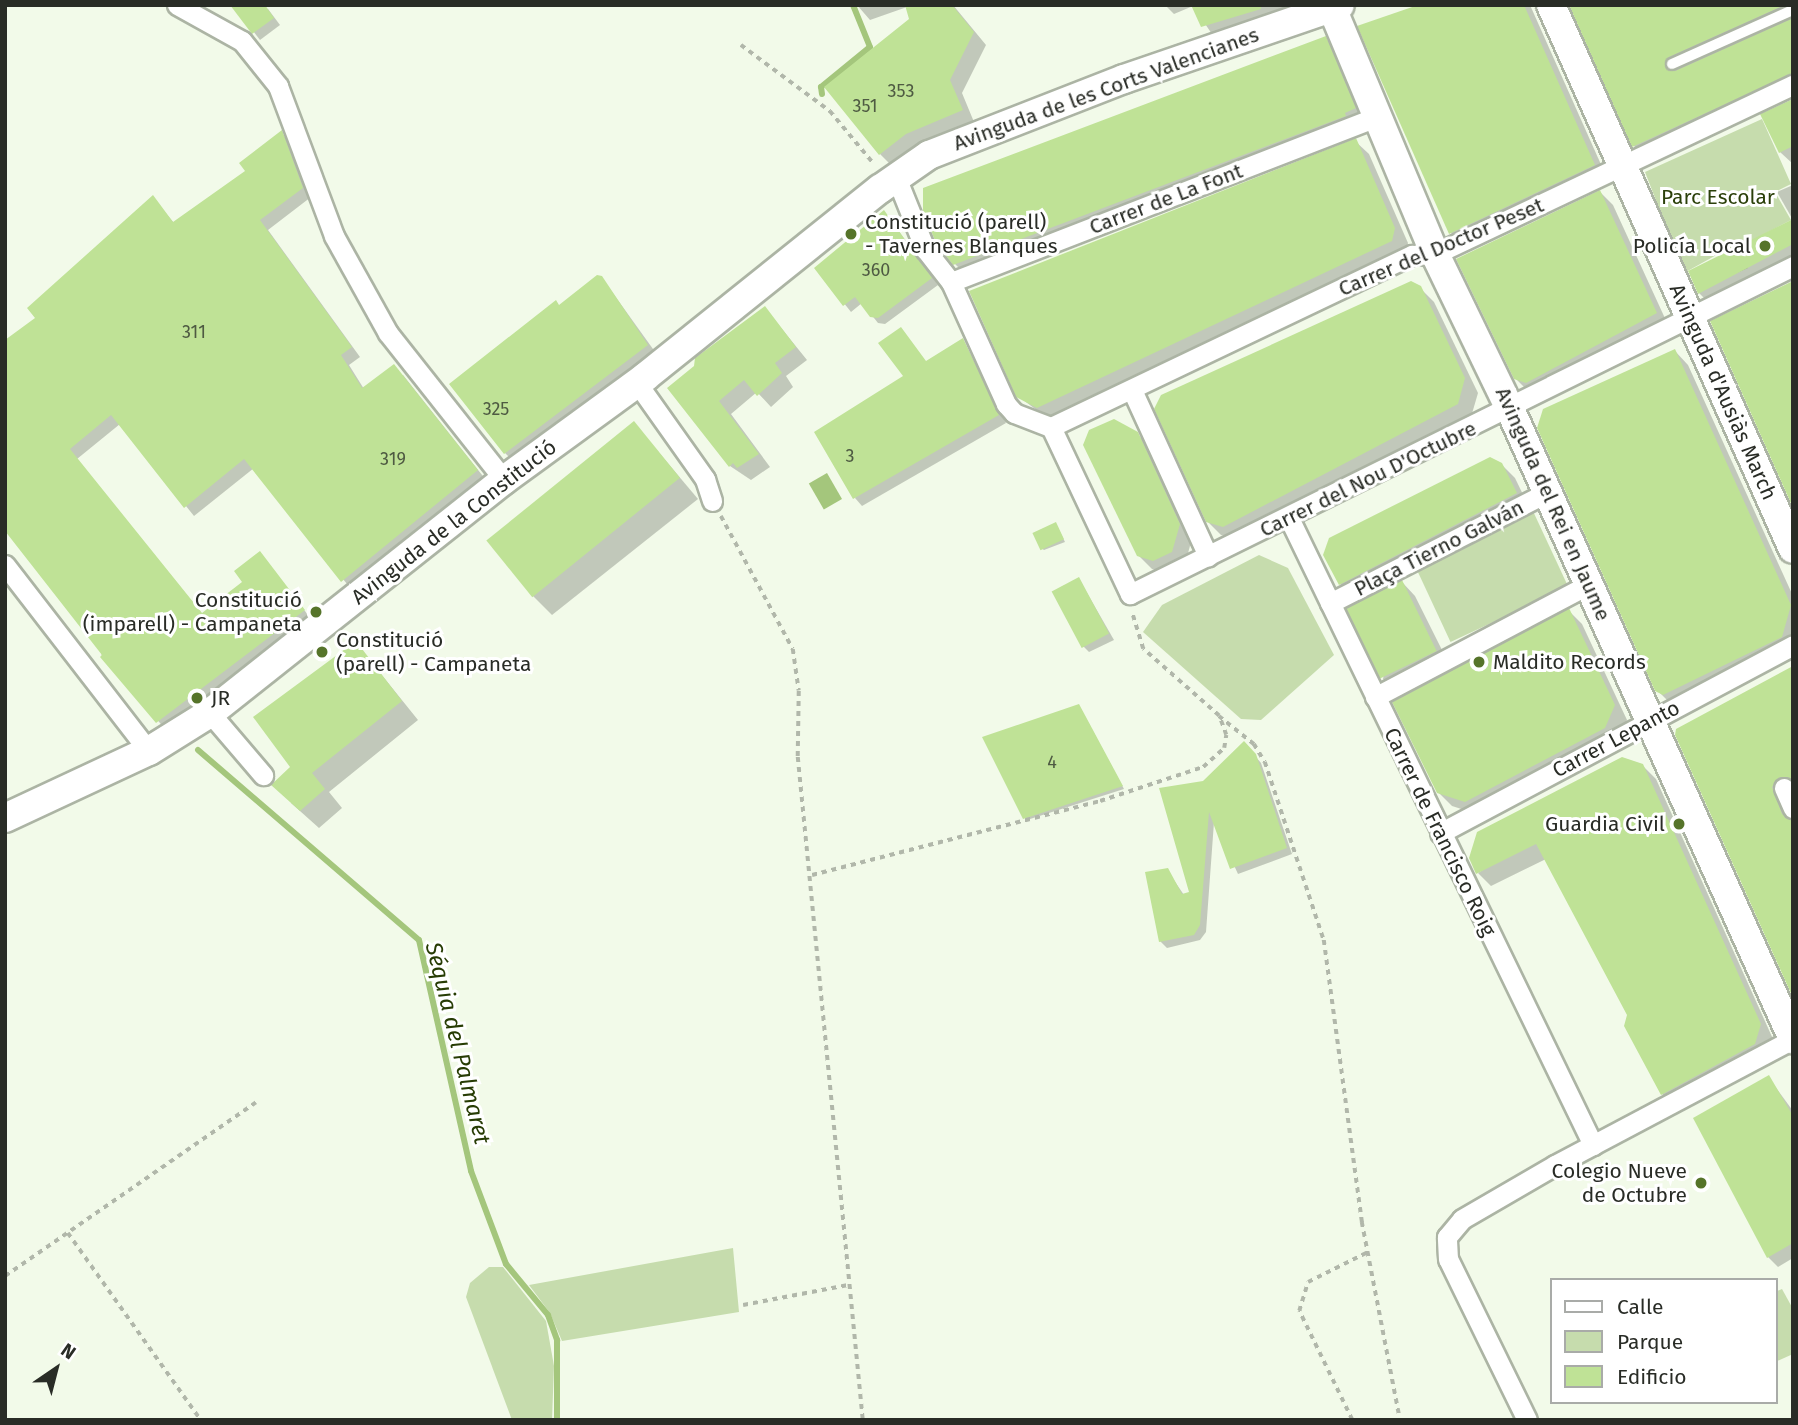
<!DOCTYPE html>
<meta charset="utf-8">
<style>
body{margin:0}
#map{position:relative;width:1798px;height:1425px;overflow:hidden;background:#f2fae9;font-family:"Fira Sans",sans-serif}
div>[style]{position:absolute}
.green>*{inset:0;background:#c6dcad;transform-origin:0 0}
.forest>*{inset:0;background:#a4c67c;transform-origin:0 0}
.shadow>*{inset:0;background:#0003}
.stream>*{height:6px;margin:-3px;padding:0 3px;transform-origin:3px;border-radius:3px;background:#a4c67c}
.building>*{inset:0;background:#bfe296;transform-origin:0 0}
.path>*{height:3.5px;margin-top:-1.75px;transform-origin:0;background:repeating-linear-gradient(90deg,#b1b7aa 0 5px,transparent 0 10px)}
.roads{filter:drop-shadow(2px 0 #acb4a4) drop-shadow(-2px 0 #acb4a4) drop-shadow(0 2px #acb4a4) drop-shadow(0 -2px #acb4a4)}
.lane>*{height:10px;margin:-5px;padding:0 5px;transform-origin:5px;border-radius:5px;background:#fff}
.street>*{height:19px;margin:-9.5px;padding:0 9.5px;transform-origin:9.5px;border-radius:9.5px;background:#fff}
.secondary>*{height:28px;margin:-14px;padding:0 14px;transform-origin:14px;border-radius:14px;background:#fff}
.dots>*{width:19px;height:19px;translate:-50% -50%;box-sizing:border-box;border:4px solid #fff;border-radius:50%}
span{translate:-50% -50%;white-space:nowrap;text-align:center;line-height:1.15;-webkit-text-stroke:6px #fff;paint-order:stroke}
.number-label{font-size:18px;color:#4e5a42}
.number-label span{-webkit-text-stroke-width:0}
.street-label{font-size:21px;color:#292c26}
.park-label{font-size:21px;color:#2b400a}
.poi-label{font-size:21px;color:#292c26}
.left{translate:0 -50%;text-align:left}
.right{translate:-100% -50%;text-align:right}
.water-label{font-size:23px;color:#273c04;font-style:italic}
.frame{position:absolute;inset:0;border:7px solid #292c26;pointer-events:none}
.legend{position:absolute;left:1550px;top:1278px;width:228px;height:126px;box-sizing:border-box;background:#fff;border:2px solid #a9aba8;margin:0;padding:9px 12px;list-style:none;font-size:21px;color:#292c26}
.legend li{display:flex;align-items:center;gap:14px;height:35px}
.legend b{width:35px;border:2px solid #a9aba8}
.north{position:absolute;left:21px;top:1334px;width:70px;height:70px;-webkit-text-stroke:5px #fff;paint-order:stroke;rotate:35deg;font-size:19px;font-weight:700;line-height:28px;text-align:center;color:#292c26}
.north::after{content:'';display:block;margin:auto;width:24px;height:32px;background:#292c26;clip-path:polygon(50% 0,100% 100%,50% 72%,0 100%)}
</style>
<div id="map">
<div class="green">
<div style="clip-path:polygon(1762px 119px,1791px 184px,1775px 192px,1791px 220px,1738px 248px,1748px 268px,1732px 275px,1720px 253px,1684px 273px,1645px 172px)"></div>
<div style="left:1532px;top:509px;width:86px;height:130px;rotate:65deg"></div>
<div style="clip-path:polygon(1259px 555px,1288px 568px,1334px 655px,1261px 720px,1241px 719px,1143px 632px,1162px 605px)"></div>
<div style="clip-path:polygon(733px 1248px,739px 1312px,562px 1341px,550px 1313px,529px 1285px)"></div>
<div style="clip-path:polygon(489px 1267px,503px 1267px,546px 1321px,554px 1366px,552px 1420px,512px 1420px,466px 1297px,470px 1283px)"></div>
<div style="clip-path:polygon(1782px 1289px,1793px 1309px,1793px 1354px,1775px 1362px,1775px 1292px)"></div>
</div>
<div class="forest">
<div style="left:827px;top:473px;width:30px;height:21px;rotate:60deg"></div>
</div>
<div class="shadow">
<div style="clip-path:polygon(233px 5px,268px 9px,280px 25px,260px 40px)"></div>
<div style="clip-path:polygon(857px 5px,953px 5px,986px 45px,962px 93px,974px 122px,919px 146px,892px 166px,880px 154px,911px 20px,907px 7px,870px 20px)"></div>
<div style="clip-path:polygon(1165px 5px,1319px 5px,1216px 40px,1193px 6px,1174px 14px)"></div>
<div style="clip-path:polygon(1424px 5px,1530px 5px,1607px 178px,1464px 246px,1451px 233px)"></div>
<div style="clip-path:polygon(1570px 5px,1793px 5px,1793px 90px,1647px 159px,1634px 146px)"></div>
<div style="clip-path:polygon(1325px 38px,1339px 52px,1368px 122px,968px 277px,954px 263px)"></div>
<div style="clip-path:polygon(1793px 99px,1793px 164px,1780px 152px)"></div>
<div style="clip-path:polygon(281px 133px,290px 142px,311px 197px,268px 230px,360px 357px,349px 365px,364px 389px,403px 375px,486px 480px,351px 589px,254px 468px,194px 516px,120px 424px,77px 459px,203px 615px,245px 582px,260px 554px,312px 620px,167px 731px,102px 657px,37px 318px,153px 198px,174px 223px,247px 171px)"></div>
<div style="clip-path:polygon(1355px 141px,1369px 154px,1408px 243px,1405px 254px,1051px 421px,1018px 396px)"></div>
<div style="clip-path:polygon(1793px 185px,1793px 220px,1777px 192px)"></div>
<div style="clip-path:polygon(1600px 192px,1613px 205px,1669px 327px,1529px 392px,1515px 378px)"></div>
<div style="clip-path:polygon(890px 219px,938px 285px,885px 324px,878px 323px,862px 303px,851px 312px,816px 268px)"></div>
<div style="clip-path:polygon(1793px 221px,1793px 264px,1712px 306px,1699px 293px)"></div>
<div style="clip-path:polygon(602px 278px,658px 356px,516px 464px,505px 453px,559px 307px)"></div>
<div style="clip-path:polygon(1420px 288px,1434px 302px,1478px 393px,1471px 417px,1237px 539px,1221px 535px,1207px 521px)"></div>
<div style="clip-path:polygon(765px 308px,807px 360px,786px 376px,793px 387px,771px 407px,757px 392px,731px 414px,770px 467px,751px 480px,730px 466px,669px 388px)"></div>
<div style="clip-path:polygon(963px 340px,1006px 423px,862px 506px,855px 498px,905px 377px)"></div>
<div style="clip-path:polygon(1675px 351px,1688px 365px,1793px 596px,1793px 651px,1671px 704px,1657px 690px)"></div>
<div style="clip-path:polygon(634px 423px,698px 499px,552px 615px,532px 595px)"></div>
<div style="clip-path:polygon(1137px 434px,1151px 448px,1192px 538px,1185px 565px,1168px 574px,1152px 569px,1138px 555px)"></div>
<div style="clip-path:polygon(1501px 464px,1515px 478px,1529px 507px,1354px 597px,1340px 584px)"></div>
<div style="clip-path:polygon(1056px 524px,1065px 542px,1044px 550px,1041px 548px)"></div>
<div style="clip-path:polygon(1079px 579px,1114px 640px,1089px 652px,1083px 646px)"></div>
<div style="clip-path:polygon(1402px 582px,1415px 596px,1449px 664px,1396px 692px,1383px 679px)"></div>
<div style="clip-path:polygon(1569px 611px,1582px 624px,1627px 720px,1618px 741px,1480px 815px,1452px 806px,1438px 792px)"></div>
<div style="clip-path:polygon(356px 643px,418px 720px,329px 792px,342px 808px,319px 828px,291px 803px,292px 767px)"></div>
<div style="clip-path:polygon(1793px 668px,1793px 790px,1784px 802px,1793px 822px,1793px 994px,1678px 731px)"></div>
<div style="clip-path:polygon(1081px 709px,1124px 789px,1027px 820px,1024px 817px)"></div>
<div style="clip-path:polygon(1250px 750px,1261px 763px,1292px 854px,1238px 874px,1214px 822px,1206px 932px,1200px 940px,1167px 948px,1160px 941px,1167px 870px,1184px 895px,1191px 893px,1204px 782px)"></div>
<div style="clip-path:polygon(1642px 765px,1656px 779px,1773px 1039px,1675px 1107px,1662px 1094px,1629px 1015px,1546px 859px,1491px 886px,1478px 873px)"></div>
<div style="clip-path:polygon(1769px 1078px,1793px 1111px,1793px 1258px,1778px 1267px,1768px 1257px)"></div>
</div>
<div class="stream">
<div style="left:822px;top:94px;width:7px;rotate:-98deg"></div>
<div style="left:821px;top:87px;width:63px;rotate:-39.2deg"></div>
<div style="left:870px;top:47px;width:45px;rotate:-112deg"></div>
<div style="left:198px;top:750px;width:291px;rotate:40.7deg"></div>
<div style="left:419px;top:940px;width:237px;rotate:77.3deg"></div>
<div style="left:471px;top:1171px;width:99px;rotate:69.4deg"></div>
<div style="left:506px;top:1264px;width:66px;rotate:50.5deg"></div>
<div style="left:548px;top:1315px;width:27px;rotate:70deg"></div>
<div style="left:557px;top:1340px;width:80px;rotate:90deg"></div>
</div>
<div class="building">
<div style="clip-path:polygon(230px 5px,265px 5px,274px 18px,252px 34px)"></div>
<div style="clip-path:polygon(905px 5px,952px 5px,974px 32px,950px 80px,963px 110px,906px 134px,879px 155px,824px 87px,909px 19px)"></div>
<div style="clip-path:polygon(1191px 5px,1261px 5px,1261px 9px,1201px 27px)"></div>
<div style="clip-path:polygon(1418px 5px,1524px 5px,1595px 165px,1449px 234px,1357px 26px)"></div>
<div style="clip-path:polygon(1569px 5px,1785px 5px,1669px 57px,1665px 64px,1675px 71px,1793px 18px,1793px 73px,1632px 147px)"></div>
<div style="clip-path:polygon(1326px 36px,1356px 108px,1345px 113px,1346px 116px,953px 265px,936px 243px,923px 211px,923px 188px)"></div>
<div style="clip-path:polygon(1793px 99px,1793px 146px,1779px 153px,1760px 114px)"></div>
<div style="clip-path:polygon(282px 130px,303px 188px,260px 220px,352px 347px,341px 355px,362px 388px,394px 364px,478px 470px,341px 582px,244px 459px,184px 508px,111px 415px,70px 449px,202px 613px,242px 582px,234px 571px,260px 551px,305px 610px,156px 723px,100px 657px,102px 655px,5px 531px,5px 340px,35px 318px,27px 308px,153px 195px,173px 222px,245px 171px,239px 163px)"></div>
<div style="clip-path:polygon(1356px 138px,1395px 228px,1392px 241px,1037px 408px,1016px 397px,969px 291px)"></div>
<div style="clip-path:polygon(1600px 190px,1657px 313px,1526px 383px,1514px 379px,1456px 259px)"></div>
<div style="clip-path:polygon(884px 210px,932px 278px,878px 318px,870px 317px,855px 297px,843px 306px,814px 268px)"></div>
<div style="clip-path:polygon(1793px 219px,1793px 244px,1698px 294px,1688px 271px)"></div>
<div style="clip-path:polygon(597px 275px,602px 276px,648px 345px,504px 454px,449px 384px,556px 300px,559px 305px)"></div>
<div style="clip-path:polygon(1411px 281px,1421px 286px,1465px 378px,1458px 404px,1223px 527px,1206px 522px,1154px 409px,1161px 395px)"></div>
<div style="clip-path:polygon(1793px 281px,1793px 508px,1710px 321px)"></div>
<div style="clip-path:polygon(765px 306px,796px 347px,775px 363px,782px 373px,757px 396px,744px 380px,719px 401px,759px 454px,737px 468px,733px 463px,729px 467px,667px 388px,694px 366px,695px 358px)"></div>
<div style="clip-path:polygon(901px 327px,926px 361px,963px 338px,999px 415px,853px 499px,814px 432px,903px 376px,878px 343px)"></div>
<div style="clip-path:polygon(1675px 349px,1791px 605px,1782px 637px,1663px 695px,1655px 691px,1537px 428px,1543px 409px)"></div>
<div style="clip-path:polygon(1114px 419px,1138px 432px,1180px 524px,1172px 552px,1153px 561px,1137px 556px,1083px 445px,1089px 430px)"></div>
<div style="left:634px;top:421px;width:73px;height:190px;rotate:51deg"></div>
<div style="clip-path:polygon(1490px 457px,1502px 463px,1517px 493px,1339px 585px,1323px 555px,1329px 538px)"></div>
<div style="left:1056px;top:522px;width:19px;height:26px;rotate:65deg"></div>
<div style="left:1079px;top:577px;width:64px;height:31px;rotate:62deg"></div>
<div style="left:1402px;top:580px;width:79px;height:63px;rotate:64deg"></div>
<div style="clip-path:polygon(1569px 608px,1615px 705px,1605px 728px,1465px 802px,1437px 793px,1392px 702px)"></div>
<div style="clip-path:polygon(356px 641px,402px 701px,312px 773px,325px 789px,300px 811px,271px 785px,290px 767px,253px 717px)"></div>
<div style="clip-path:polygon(1793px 666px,1793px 780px,1780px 777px,1772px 787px,1782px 814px,1793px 820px,1793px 998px,1675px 735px,1676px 729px)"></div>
<div style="clip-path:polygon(1079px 704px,1123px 786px,1023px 819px,982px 737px)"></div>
<div style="clip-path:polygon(1244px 741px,1256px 754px,1287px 848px,1230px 869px,1209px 812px,1200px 925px,1194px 935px,1159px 942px,1145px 872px,1168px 868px,1182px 894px,1189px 892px,1159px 788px,1203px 781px)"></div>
<div style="clip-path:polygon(1622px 757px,1643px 764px,1761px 1024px,1755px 1044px,1661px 1095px,1624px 1026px,1627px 1015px,1536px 844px,1476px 874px,1469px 858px,1477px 832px)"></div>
<div style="clip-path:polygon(1769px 1075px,1793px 1116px,1793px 1243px,1767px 1258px,1693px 1118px)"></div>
</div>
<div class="path">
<div style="left:741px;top:45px;width:111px;rotate:36.6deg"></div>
<div style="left:830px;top:111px;width:69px;rotate:50.3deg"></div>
<div style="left:721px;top:516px;width:151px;rotate:61.6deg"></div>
<div style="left:793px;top:649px;width:42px;rotate:81.9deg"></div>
<div style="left:799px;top:691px;width:66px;rotate:90.9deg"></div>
<div style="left:798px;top:757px;width:666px;rotate:84.4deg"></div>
<div style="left:1219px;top:716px;width:45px;rotate:38.7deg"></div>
<div style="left:1254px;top:744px;width:21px;rotate:59deg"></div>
<div style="left:1265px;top:762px;width:188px;rotate:71.7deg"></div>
<div style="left:1324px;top:940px;width:285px;rotate:82.3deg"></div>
<div style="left:1362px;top:1222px;width:202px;rotate:79.1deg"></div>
<div style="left:812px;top:875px;width:297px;rotate:-14.4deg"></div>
<div style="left:1100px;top:801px;width:108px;rotate:-18.3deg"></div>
<div style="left:1203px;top:767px;width:28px;rotate:-42deg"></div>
<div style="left:1224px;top:748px;width:13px;rotate:-81deg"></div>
<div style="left:1226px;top:735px;width:20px;rotate:-110deg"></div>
<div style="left:1219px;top:716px;width:101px;rotate:-138.6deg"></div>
<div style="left:1143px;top:649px;width:37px;rotate:-107deg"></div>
<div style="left:68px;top:1233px;width:229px;rotate:54.6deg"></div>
<div style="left:5px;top:1276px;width:305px;rotate:-34.7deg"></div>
<div style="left:743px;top:1305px;width:107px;rotate:-10.8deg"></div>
<div style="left:1352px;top:1420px;width:121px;rotate:-115.9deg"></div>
<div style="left:1299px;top:1311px;width:30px;rotate:-73deg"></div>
<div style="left:1308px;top:1282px;width:67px;rotate:-26.6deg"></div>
</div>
<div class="roads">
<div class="lane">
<div style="left:1672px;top:64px;width:133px;rotate:-24.1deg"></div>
</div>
<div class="street">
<div style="left:177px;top:5px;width:74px;rotate:29deg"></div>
<div style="left:242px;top:41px;width:58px;rotate:51.3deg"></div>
<div style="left:278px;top:86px;width:160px;rotate:69.5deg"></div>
<div style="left:334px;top:236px;width:111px;rotate:60.9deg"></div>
<div style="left:388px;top:333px;width:187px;rotate:51.7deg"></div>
<div style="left:896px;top:177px;width:78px;rotate:68.1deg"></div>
<div style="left:925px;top:249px;width:42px;rotate:51.8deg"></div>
<div style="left:951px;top:282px;width:134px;rotate:65.7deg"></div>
<div style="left:1006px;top:404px;width:12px;rotate:48deg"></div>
<div style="left:1014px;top:413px;width:40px;rotate:21deg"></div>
<div style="left:1051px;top:427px;width:185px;rotate:64.7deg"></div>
<div style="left:1130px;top:594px;width:740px;rotate:-26.32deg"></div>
<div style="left:951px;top:282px;width:460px;rotate:-21.2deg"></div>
<div style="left:637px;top:383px;width:118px;rotate:54.7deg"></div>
<div style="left:705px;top:479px;width:23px;rotate:72deg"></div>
<div style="left:1132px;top:390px;width:183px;rotate:65.4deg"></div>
<div style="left:1051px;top:427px;width:400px;rotate:-25.5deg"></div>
<div style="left:1412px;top:255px;width:23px;rotate:-2deg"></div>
<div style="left:1435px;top:254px;width:396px;rotate:-25.3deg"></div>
<div style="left:1289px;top:518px;width:697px;rotate:64.13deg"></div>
<div style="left:5px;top:565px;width:235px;rotate:52.3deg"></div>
<div style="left:1330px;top:603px;width:245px;rotate:-27deg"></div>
<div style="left:1375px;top:697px;width:242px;rotate:-27.8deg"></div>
<div style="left:210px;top:713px;width:82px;rotate:49.5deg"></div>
<div style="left:1784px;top:788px;width:22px;rotate:66deg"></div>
<div style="left:1440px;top:833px;width:400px;rotate:-28deg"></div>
<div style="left:1527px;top:1420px;width:179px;rotate:-116.1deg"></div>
<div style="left:1448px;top:1259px;width:22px;rotate:-93deg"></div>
<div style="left:1447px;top:1237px;width:23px;rotate:-50deg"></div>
<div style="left:1462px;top:1219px;width:108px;rotate:-30.1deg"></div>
<div style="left:1555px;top:1165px;width:269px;rotate:-27.9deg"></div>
</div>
<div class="secondary">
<div style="left:1551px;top:5px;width:595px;rotate:66.02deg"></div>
<div style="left:1332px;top:8px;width:267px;rotate:67.3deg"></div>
<div style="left:1435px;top:254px;width:172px;rotate:64.2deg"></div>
<div style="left:1510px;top:409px;width:691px;rotate:65.81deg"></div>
<div style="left:5px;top:818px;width:159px;rotate:-25deg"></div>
<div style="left:149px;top:751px;width:72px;rotate:-31.9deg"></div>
<div style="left:210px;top:713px;width:375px;rotate:-38.4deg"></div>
<div style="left:504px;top:480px;width:175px;rotate:-36.1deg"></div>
<div style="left:645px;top:377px;width:301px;rotate:-38.7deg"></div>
<div style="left:880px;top:189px;width:60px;rotate:-34.8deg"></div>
<div style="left:929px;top:155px;width:209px;rotate:-21.3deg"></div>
<div style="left:1124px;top:79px;width:228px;rotate:-18.9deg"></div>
</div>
</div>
<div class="dots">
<div style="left:851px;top:234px;background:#56742a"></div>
<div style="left:1765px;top:246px;background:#56742a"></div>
<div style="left:316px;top:612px;background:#56742a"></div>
<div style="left:322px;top:652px;background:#56742a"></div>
<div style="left:1479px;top:662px;background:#56742a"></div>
<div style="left:197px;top:698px;background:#56742a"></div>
<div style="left:1679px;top:824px;background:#56742a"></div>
<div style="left:1701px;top:1183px;background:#56742a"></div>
</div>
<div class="number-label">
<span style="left:901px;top:91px">353</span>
<span style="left:865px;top:106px">351</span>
<span style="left:876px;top:270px">360</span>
<span style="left:194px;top:332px">311</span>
<span style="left:496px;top:409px">325</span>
<span style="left:850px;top:456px">3</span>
<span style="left:393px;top:459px">319</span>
<span style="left:1052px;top:762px">4</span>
</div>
<div class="street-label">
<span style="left:1106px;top:89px;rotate:-20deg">Avinguda de les Corts Valencianes</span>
<span style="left:1166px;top:199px;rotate:-21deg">Carrer de La Font</span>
<span style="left:1441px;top:247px;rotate:-23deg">Carrer del Doctor Peset</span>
<span style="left:1723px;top:392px;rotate:66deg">Avinguda d'Ausiàs March</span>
<span style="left:1368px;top:479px;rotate:-26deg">Carrer del Nou D'Octubre</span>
<span style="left:1553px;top:504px;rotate:66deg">Avinguda del Rei en Jaume</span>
<span style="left:454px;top:522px;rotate:-38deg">Avinguda de la Constitució</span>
<span style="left:1439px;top:548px;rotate:-27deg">Plaça Tierno Galván</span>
<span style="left:1616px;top:739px;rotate:-28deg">Carrer Lepanto</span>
<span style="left:1440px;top:832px;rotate:64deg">Carrer de Francisco Roig</span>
</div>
<div class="park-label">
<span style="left:1718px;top:197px">Parc Escolar</span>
</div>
<div class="poi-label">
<span class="left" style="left:865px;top:234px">Constitució (parell)<br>- Tavernes Blanques</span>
<span class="right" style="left:1751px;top:246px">Policía Local</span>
<span class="right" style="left:302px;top:612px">Constitució<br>(imparell) - Campaneta</span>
<span class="left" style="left:336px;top:652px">Constitució<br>(parell) - Campaneta</span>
<span class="left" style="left:1493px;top:662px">Maldito Records</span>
<span class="left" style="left:211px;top:698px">JR</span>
<span class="right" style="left:1665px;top:824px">Guardia Civil</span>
<span class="right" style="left:1687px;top:1183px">Colegio Nueve<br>de Octubre</span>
</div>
<div class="water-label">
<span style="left:458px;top:1043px;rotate:76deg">Séquia del Palmaret</span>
</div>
<div class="frame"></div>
<ul class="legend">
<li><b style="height:9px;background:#fff"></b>Calle</li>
<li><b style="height:19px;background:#c6dcad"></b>Parque</li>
<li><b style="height:19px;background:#bfe296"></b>Edificio</li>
</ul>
<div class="north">N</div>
</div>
